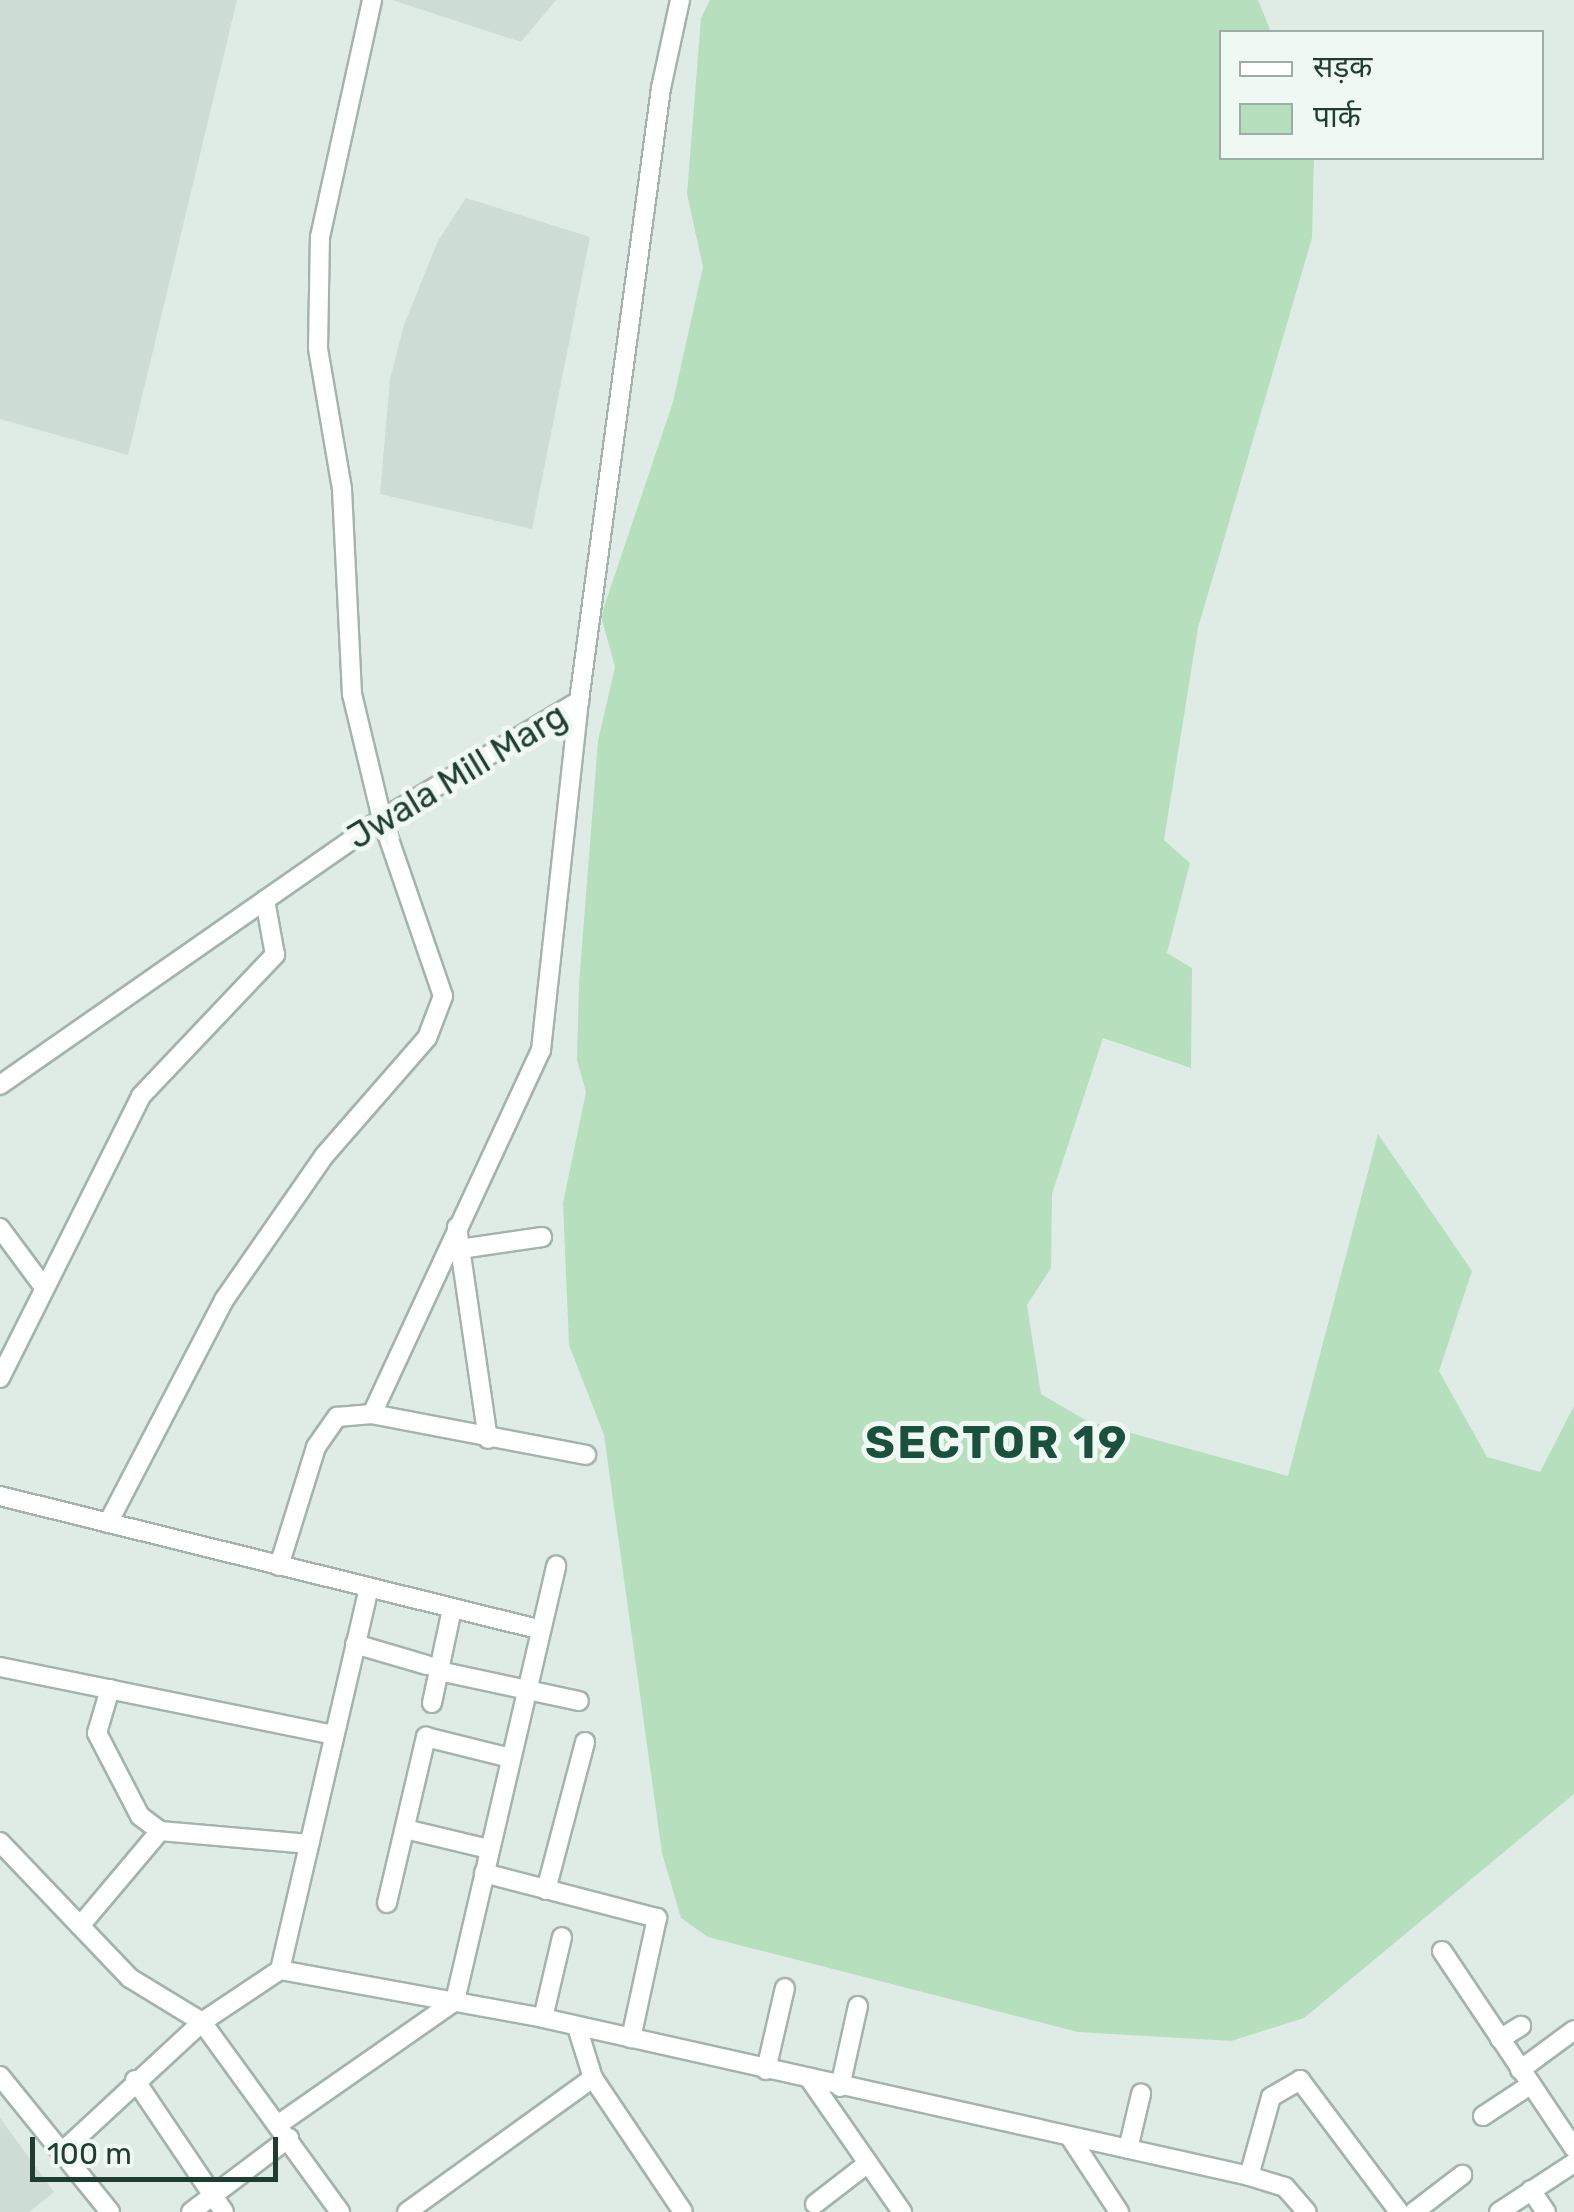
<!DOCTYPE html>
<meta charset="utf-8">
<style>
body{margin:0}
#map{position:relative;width:1574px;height:2212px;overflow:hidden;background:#dfece5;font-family:Rubik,"Noto Sans Devanagari",sans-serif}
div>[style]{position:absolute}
.built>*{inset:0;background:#cddcd4}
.green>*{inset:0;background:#b6dfbd}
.roads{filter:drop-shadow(2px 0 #a2b4ac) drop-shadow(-2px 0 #a2b4ac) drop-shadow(0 2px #a2b4ac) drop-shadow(0 -2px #a2b4ac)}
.minor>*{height:18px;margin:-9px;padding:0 9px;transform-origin:9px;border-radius:9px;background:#fff}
span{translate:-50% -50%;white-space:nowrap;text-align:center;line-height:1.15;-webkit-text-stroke:10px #f0f8f3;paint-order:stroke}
.street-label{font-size:35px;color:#1f3e32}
.district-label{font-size:45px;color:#19513e;font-weight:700;letter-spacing:2.5px}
.legend{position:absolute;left:1219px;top:30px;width:325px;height:130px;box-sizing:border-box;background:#f0f8f3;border:2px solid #9caea6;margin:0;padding:12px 18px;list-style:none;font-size:30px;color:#1f3e32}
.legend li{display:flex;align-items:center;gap:20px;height:50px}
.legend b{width:50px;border:2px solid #9caea6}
.scale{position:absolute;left:30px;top:2137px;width:248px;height:45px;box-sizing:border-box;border:5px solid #1f3e32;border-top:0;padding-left:12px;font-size:30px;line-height:35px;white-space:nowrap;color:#1f3e32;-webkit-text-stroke:8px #f0f8f3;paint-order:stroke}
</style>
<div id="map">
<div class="built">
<div style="clip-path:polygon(0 0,237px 0,128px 455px,0 419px)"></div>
<div style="clip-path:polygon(392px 0,556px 0,521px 42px)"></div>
<div style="clip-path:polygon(466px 198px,590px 237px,532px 529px,380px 494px,390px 379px,404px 325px,438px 241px)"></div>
<div style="clip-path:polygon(0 2118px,54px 2192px,29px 2212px,0 2212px)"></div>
</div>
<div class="green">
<div style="clip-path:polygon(710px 0,1258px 0,1271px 32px,1222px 32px,1222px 158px,1314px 158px,1312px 238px,1198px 628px,1164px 840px,1190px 863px,1167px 953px,1192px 968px,1191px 1068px,1103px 1038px,1052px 1194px,1051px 1268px,1027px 1305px,1041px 1394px,1087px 1421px,1288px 1476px,1378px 1134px,1472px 1271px,1439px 1371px,1487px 1457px,1540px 1472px,1574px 1406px,1574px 1794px,1304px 2018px,1231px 2041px,1078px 2032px,708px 1937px,681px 1918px,662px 1853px,604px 1435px,569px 1345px,563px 1203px,586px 1092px,577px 1060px,579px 984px,598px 741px,615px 667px,601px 616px,673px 402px,703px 267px,687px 194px,701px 18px)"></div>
</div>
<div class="roads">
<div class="minor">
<div style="left:0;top:1085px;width:465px;rotate:-34.9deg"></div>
<div style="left:382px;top:819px;width:230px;rotate:-30.9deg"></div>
<div style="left:579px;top:701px;width:618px;rotate:-82.38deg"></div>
<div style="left:661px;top:88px;width:90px;rotate:-77.8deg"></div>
<div style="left:457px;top:1227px;width:214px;rotate:81.7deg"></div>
<div style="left:0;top:1228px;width:72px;rotate:53.4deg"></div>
<div style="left:460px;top:1249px;width:83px;rotate:-8.3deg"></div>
<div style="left:0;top:1378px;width:315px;rotate:-63.4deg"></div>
<div style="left:141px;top:1096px;width:195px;rotate:-46.5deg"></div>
<div style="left:275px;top:955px;width:56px;rotate:-100.3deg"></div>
<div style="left:372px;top:1414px;width:401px;rotate:-65.1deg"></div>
<div style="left:541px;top:1050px;width:351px;rotate:-83.8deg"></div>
<div style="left:0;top:1496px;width:554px;rotate:13.89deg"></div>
<div style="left:108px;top:1523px;width:251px;rotate:-62.5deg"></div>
<div style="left:224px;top:1300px;width:175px;rotate:-55.2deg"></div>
<div style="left:324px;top:1156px;width:157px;rotate:-48.9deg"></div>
<div style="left:427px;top:1038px;width:45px;rotate:-69.1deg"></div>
<div style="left:443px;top:996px;width:187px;rotate:-109deg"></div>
<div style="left:382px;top:819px;width:129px;rotate:-103.5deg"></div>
<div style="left:352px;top:694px;width:205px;rotate:-92.8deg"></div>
<div style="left:342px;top:489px;width:143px;rotate:-99.7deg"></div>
<div style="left:318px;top:348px;width:111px;rotate:-89deg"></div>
<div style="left:320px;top:237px;width:243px;rotate:-77.6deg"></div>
<div style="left:279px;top:1566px;width:125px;rotate:-72.7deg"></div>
<div style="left:316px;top:1447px;width:37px;rotate:-55deg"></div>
<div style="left:337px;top:1417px;width:35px;rotate:-5deg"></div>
<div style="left:372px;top:1414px;width:218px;rotate:10.8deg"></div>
<div style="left:355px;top:1644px;width:75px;rotate:16.3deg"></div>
<div style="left:0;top:1667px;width:341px;rotate:11.5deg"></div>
<div style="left:439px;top:1671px;width:143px;rotate:12.1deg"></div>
<div style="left:110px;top:1689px;width:46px;rotate:106.5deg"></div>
<div style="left:97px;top:1733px;width:93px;rotate:62.6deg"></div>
<div style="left:140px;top:1816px;width:25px;rotate:37deg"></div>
<div style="left:160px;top:1831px;width:150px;rotate:5deg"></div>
<div style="left:432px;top:1703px;width:96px;rotate:-78deg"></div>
<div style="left:405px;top:1829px;width:86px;rotate:13.4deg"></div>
<div style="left:0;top:1842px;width:188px;rotate:46.3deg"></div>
<div style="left:130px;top:1978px;width:84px;rotate:31.4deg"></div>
<div style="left:202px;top:2022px;width:235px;rotate:54deg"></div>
<div style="left:484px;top:1873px;width:179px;rotate:14.6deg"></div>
<div style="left:657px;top:1918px;width:123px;rotate:102.2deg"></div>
<div style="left:546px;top:1890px;width:153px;rotate:-75.2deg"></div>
<div style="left:387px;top:1903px;width:171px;rotate:-76.8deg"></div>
<div style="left:426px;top:1737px;width:87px;rotate:14deg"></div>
<div style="left:80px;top:1926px;width:124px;rotate:-49.9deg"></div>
<div style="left:1442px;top:1951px;width:237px;rotate:56.2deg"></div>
<div style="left:280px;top:1970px;width:393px;rotate:-76.9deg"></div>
<div style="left:543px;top:2018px;width:83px;rotate:-76.8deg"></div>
<div style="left:577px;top:2027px;width:53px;rotate:72.6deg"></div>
<div style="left:593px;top:2078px;width:161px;rotate:56.1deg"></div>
<div style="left:1500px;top:2039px;width:25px;rotate:-32deg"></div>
<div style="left:766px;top:2070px;width:84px;rotate:-77deg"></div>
<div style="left:1520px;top:2070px;width:67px;rotate:-36.5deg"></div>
<div style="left:0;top:2076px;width:175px;rotate:51deg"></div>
<div style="left:135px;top:2080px;width:159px;rotate:56deg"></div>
<div style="left:811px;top:2081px;width:160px;rotate:55.2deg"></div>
<div style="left:840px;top:2087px;width:83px;rotate:-77.5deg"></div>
<div style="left:1483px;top:2116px;width:56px;rotate:-33.4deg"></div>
<div style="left:279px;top:2124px;width:215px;rotate:-34.9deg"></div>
<div style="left:455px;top:2001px;width:447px;rotate:-76.9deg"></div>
<div style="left:1070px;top:2137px;width:90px;rotate:56.8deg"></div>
<div style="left:66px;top:2148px;width:185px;rotate:-42.8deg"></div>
<div style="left:202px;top:2022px;width:94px;rotate:-33.7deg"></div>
<div style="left:280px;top:1970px;width:267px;rotate:10.3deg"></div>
<div style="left:543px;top:2018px;width:723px;rotate:12.61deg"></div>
<div style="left:1249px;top:2176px;width:38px;rotate:17deg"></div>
<div style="left:1285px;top:2187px;width:33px;rotate:49deg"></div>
<div style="left:1128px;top:2149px;width:57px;rotate:-76.7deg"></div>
<div style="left:1249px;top:2176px;width:82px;rotate:-74.4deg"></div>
<div style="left:1271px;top:2097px;width:34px;rotate:-30deg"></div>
<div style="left:1300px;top:2080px;width:165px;rotate:53.1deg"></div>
<div style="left:1531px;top:2190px;width:27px;rotate:56deg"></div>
<div style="left:815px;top:2204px;width:67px;rotate:-37.7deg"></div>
<div style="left:191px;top:2212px;width:123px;rotate:-37.1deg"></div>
<div style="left:407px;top:2212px;width:229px;rotate:-35.8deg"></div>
<div style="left:1414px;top:2212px;width:61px;rotate:-37.6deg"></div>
<div style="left:1499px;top:2212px;width:90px;rotate:-33.2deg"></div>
</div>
</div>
<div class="street-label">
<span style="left:457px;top:776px;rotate:-31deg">Jwala Mill Marg</span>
</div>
<div class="district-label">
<span style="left:997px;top:1443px">SECTOR 19</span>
</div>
<ul class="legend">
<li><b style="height:12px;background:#fff"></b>सड़क</li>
<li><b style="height:28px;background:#b6dfbd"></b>पार्क</li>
</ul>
<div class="scale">100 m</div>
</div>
